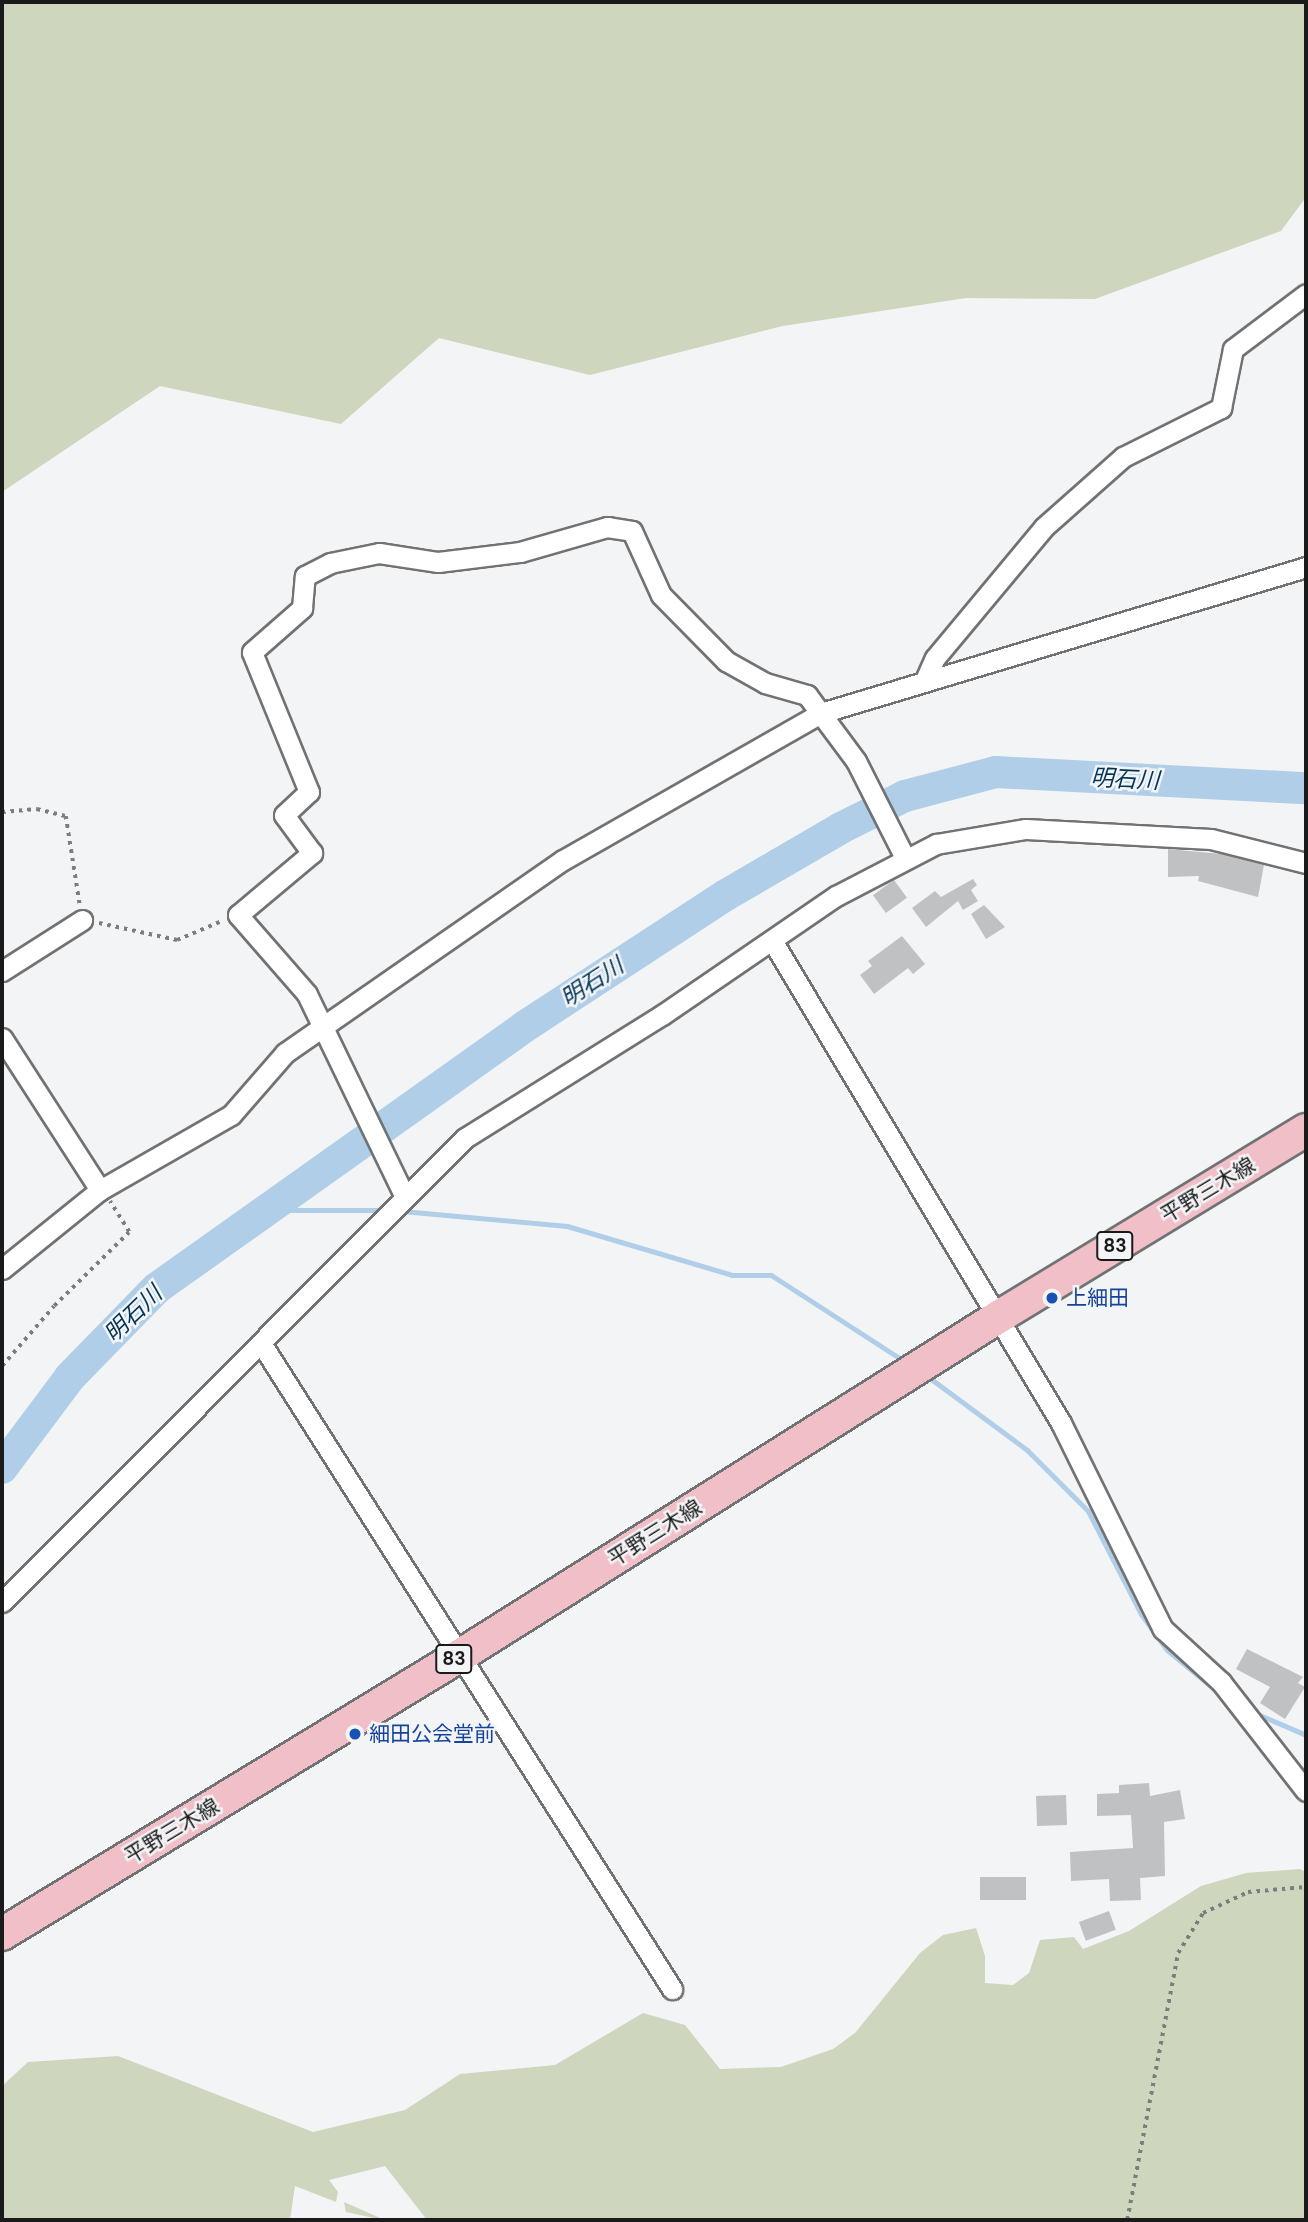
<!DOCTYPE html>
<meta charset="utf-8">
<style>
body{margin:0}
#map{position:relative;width:1308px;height:2222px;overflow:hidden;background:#f3f4f6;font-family:"DM Sans","Noto Sans JP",sans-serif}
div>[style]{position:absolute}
.green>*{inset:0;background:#cfd6be}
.stream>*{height:5px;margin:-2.5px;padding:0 2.5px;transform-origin:2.5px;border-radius:2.5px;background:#b0cee8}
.river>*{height:32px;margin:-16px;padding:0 16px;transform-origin:16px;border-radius:16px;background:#b0cee8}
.building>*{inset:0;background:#c0c1c3;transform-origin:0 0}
.path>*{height:3.5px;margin-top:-1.75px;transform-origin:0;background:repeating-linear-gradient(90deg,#7c7d7e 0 3.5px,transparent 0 8.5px)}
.roads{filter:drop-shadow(2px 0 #717274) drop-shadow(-2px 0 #717274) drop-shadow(0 2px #717274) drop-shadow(0 -2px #717274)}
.minor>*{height:19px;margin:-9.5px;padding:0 9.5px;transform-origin:9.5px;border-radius:9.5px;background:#fff}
.primary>*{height:32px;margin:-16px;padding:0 16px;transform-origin:16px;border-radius:16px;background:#f1bfc8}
.dots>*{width:19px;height:19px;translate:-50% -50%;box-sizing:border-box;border:4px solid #f3f4f6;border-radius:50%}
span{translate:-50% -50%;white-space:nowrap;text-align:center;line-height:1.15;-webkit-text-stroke:5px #f3f4f6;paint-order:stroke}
.shield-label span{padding:2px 5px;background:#f3f4f6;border:2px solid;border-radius:5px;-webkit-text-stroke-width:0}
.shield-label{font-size:19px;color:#1a1a1b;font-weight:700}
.street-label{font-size:21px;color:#1a1a1b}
.transit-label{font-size:21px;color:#164399}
.left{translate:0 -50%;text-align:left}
.water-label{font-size:23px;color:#023557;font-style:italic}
.frame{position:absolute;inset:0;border:4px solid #1a1a1b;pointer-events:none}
</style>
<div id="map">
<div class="green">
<div style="clip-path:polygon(2px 2px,1306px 2px,1306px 197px,1281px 231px,1095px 299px,966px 298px,783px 326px,590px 375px,439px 338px,341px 424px,160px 386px,2px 492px)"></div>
<div style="clip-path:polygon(1300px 1869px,1306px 1872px,1306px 2220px,427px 2220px,385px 2166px,329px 2180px,338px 2192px,336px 2202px,295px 2186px,290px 2220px,2px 2220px,2px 2086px,28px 2062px,118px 2056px,313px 2132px,405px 2110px,460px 2074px,555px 2065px,643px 2013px,685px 2025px,720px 2069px,781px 2067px,833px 2049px,855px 2033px,920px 1953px,943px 1935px,976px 1928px,985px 1956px,985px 1983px,1013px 1985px,1029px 1973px,1040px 1940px,1074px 1937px,1083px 1949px,1129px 1931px,1201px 1886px,1246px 1873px)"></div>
<div style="clip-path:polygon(344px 2202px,378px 2217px,383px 2220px,346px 2212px)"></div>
</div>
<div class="stream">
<div style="left:270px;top:1210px;width:115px"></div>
<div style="left:402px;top:1211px;width:166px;rotate:5.2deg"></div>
<div style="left:567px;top:1226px;width:172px;rotate:16.5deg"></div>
<div style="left:732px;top:1275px;width:39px"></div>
<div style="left:771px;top:1275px;width:162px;rotate:32.9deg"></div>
<div style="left:927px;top:1376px;width:124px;rotate:36.5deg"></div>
<div style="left:1027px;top:1450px;width:86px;rotate:45deg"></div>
<div style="left:1088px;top:1511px;width:116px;rotate:62.8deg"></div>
<div style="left:1141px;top:1614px;width:44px;rotate:54.2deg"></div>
<div style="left:1167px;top:1650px;width:71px;rotate:39.3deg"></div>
<div style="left:1255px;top:1713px;width:56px;rotate:23.3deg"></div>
</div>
<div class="river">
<div style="left:2px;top:1468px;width:114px;rotate:-53.2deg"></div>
<div style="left:70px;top:1377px;width:124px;rotate:-45.7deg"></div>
<div style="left:157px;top:1288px;width:450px;rotate:-35.4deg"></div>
<div style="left:524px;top:1027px;width:241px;rotate:-33.2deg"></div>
<div style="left:726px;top:895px;width:133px;rotate:-30.2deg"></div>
<div style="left:841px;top:828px;width:72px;rotate:-26.6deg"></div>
<div style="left:905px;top:796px;width:94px;rotate:-14.8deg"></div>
<div style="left:996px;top:772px;width:310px;rotate:3deg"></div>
</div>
<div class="building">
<div style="clip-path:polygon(1168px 849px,1222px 854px,1264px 865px,1258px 897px,1198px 881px,1199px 876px,1168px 877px)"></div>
<div style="clip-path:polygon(973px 879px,977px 885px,971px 890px,978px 901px,963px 910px,958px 901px,926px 927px,912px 908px,935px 891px,941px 897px)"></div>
<div style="left:894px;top:880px;width:22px;height:26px;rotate:54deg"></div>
<div style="clip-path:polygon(984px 905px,1005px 927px,986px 939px,971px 914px)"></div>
<div style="clip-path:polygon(902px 936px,925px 964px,913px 974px,908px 968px,874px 994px,860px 975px,872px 966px,868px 961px)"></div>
<div style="clip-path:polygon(1247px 1649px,1303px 1677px,1298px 1683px,1305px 1687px,1285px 1719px,1260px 1703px,1270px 1687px,1236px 1669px)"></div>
<div style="clip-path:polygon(1149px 1783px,1150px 1796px,1180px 1790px,1185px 1819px,1164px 1822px,1165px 1876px,1140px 1878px,1141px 1900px,1110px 1901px,1109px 1879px,1071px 1881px,1070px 1852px,1133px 1848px,1131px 1815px,1097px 1816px,1097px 1794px,1119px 1793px,1119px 1785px)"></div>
<div style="left:1066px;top:1795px;width:30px;height:30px;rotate:88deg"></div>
<div style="left:980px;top:1877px;width:46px;height:23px"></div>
<div style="left:1109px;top:1911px;width:20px;height:32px;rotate:70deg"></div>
</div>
<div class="path">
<div style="left:2px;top:812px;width:35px;rotate:-5deg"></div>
<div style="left:37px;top:809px;width:30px;rotate:14deg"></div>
<div style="left:66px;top:816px;width:90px;rotate:81.1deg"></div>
<div style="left:99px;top:923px;width:80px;rotate:12.3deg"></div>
<div style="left:177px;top:940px;width:49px;rotate:-22.9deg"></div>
<div style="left:2px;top:1366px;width:79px;rotate:-49.1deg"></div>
<div style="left:54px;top:1306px;width:105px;rotate:-44.6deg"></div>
<div style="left:129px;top:1232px;width:36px;rotate:-122deg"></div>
<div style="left:1127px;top:2220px;width:272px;rotate:-79.2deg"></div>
<div style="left:1178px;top:1953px;width:47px;rotate:-58deg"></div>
<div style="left:1203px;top:1913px;width:50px;rotate:-25deg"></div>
<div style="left:1248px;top:1892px;width:58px;rotate:-4.9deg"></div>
</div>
<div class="roads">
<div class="minor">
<div style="left:925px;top:680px;width:24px;rotate:-66deg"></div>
<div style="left:935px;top:658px;width:170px;rotate:-50.2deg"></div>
<div style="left:1044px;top:527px;width:106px;rotate:-41.5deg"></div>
<div style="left:1123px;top:457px;width:110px;rotate:-26.6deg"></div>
<div style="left:1221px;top:408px;width:60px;rotate:-78.5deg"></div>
<div style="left:1233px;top:349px;width:91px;rotate:-37deg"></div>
<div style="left:773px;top:942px;width:561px;rotate:59.09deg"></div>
<div style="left:1061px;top:1423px;width:230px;rotate:63.7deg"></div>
<div style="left:1163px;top:1629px;width:79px;rotate:42.4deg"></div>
<div style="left:1221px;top:1682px;width:138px;rotate:52.1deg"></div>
<div style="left:2px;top:971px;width:95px;rotate:-32.5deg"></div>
<div style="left:2px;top:1038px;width:181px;rotate:57.2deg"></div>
<div style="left:404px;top:1195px;width:223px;rotate:-115.8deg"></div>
<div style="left:307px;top:994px;width:105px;rotate:-131.1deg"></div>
<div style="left:238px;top:915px;width:97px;rotate:-40deg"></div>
<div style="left:312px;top:853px;width:47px;rotate:-126.4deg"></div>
<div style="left:284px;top:815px;width:34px;rotate:-43deg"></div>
<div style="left:309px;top:792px;width:151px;rotate:-112.2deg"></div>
<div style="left:252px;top:652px;width:67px;rotate:-41.3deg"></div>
<div style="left:302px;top:608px;width:32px;rotate:-85deg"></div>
<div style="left:305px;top:576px;width:28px;rotate:-27deg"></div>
<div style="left:330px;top:563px;width:50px;rotate:-11.5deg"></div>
<div style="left:379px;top:553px;width:60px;rotate:8.7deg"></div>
<div style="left:438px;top:562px;width:83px;rotate:-7deg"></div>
<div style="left:520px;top:552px;width:91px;rotate:-16deg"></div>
<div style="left:607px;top:527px;width:25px;rotate:9deg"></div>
<div style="left:632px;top:531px;width:70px;rotate:65.6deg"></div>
<div style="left:661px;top:595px;width:93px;rotate:45.4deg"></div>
<div style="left:726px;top:661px;width:45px;rotate:29.4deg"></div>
<div style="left:765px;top:683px;width:44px;rotate:15.9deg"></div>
<div style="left:807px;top:695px;width:82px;rotate:53.4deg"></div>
<div style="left:856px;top:761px;width:109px;rotate:63.2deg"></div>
<div style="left:2px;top:1269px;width:126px;rotate:-38.9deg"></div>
<div style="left:100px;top:1190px;width:151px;rotate:-29.8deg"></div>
<div style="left:231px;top:1115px;width:82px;rotate:-48.9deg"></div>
<div style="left:285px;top:1053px;width:338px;rotate:-34.8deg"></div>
<div style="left:563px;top:860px;width:297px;rotate:-29.7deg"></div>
<div style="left:821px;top:713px;width:506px;rotate:-16.75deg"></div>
<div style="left:261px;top:1343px;width:766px;rotate:57.53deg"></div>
<div style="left:2px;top:1602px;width:655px;rotate:-45.06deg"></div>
<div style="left:465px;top:1138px;width:232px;rotate:-32deg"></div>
<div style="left:662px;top:1015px;width:211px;rotate:-34.4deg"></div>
<div style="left:836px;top:896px;width:113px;rotate:-27.5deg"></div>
<div style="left:936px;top:844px;width:91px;rotate:-9.5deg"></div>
<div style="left:1026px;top:829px;width:185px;rotate:3.1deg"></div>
<div style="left:1211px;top:839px;width:98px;rotate:14.2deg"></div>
</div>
<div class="primary">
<div style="left:2px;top:1934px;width:537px;rotate:-31.29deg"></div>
<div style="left:461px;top:1655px;width:637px;rotate:-32.17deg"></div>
<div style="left:1000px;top:1316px;width:358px;rotate:-31.3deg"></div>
</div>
</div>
<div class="dots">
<div style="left:1052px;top:1298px;background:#1a4fb4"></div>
<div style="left:355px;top:1734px;background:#1a4fb4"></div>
</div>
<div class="shield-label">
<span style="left:1115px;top:1246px">83</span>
<span style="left:454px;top:1659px">83</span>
</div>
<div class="street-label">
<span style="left:1208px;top:1190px;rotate:-31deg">平野三木線</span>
<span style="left:655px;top:1533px;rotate:-32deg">平野三木線</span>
<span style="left:172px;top:1831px;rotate:-31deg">平野三木線</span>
</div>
<div class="transit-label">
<span class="left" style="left:1066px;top:1298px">上細田</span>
<span class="left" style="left:369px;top:1734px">細田公会堂前</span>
</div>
<div class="water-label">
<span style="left:1125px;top:779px;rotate:3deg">明石川</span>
<span style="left:592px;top:982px;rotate:-33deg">明石川</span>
<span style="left:133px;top:1314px;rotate:-44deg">明石川</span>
</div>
<div class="frame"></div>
</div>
